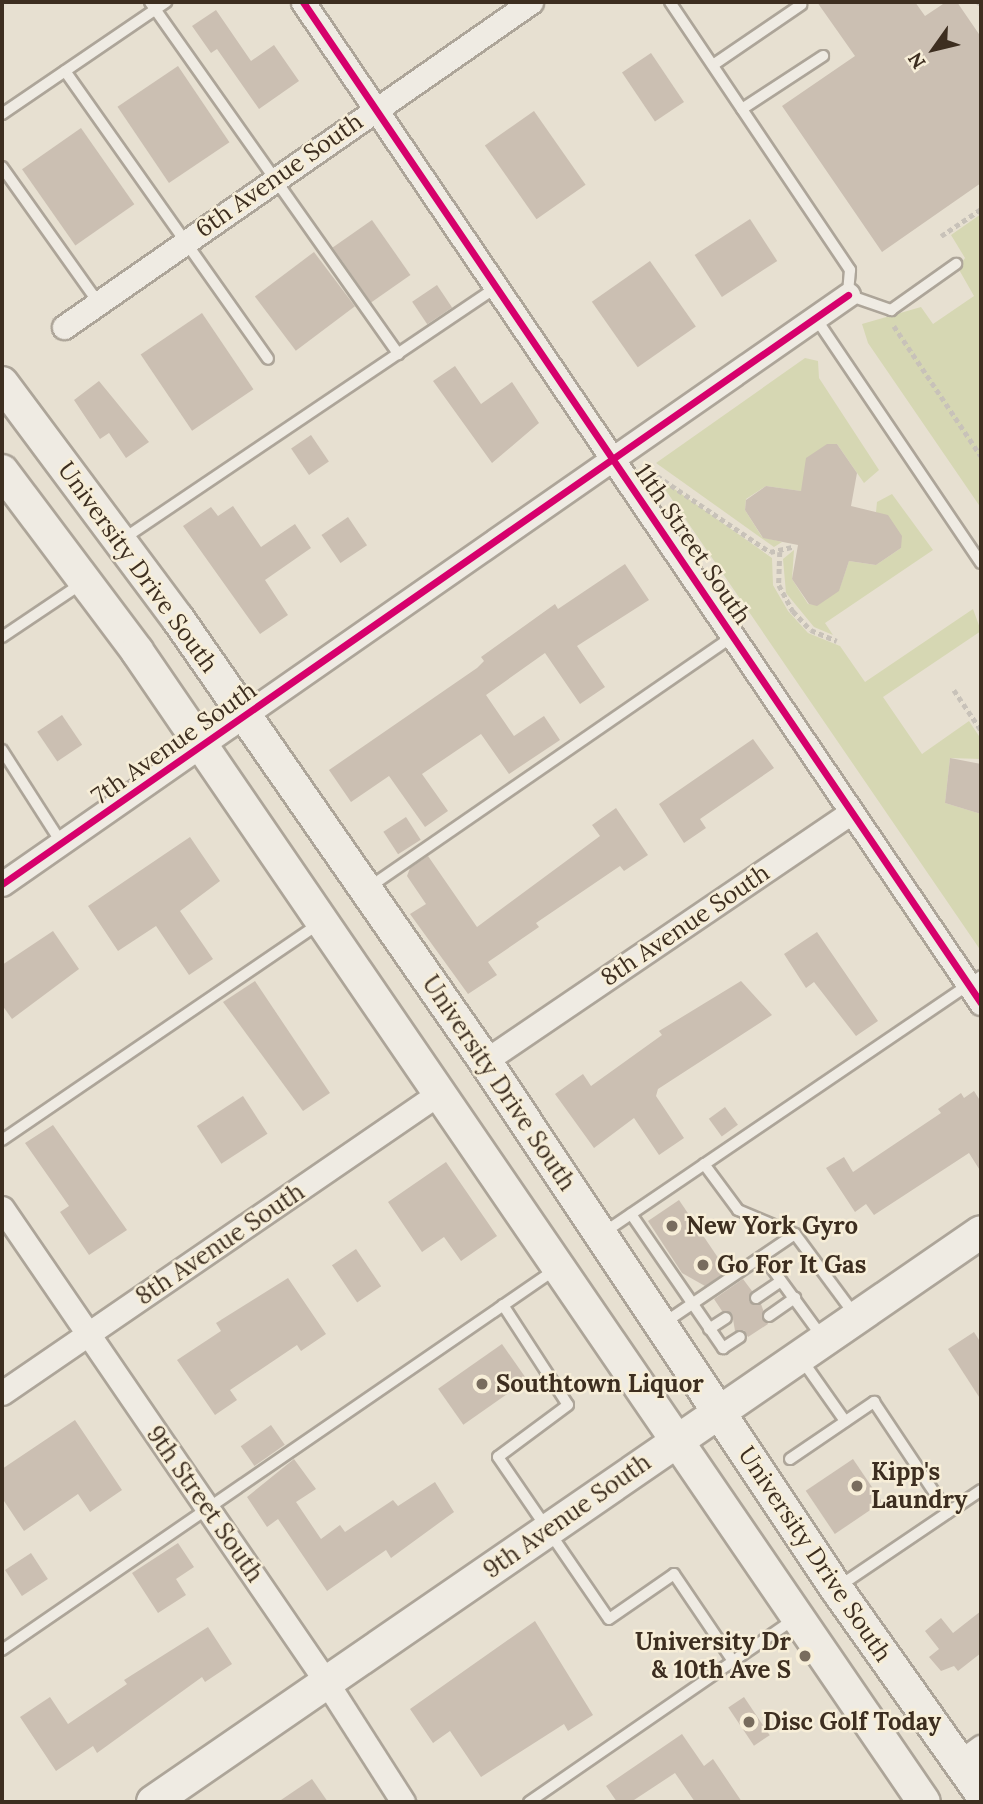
<!DOCTYPE html>
<style>
body{margin:0}
#map{position:relative;width:983px;height:1804px;overflow:hidden;background:#e7e0d1;font-family:Lora,serif}
div>[style]{position:absolute}
.green>*{inset:0;background:#d6d7b3}
.building>*{inset:0;background:#cbbfb2;transform-origin:0 0}
.path>*{height:4.5px;margin-top:-2.25px;transform-origin:0;background:repeating-linear-gradient(90deg,#c8c2b9 0 5px,transparent 0 8.5px)}
.roads{filter:drop-shadow(2px 0 #ada599) drop-shadow(-2px 0 #ada599) drop-shadow(0 2px #ada599) drop-shadow(0 -2px #ada599)}
.lane>*{height:10px;margin:-5px;padding:0 5px;transform-origin:5px;border-radius:5px;background:#efebe3}
.street>*{height:23px;margin:-11.5px;padding:0 11.5px;transform-origin:11.5px;border-radius:11.5px;background:#efebe3}
.secondary>*{height:32px;margin:-16px;padding:0 16px;transform-origin:16px;border-radius:16px;background:#efebe3}
.cycleway>*{height:7px;margin:-3.5px;padding:0 3.5px;transform-origin:3.5px;border-radius:3.5px;background:#d6006c}
.dots>*{width:19px;height:19px;translate:-50% -50%;box-sizing:border-box;border:4px solid #f7eed8;border-radius:50%}
span{translate:-50% -50%;white-space:nowrap;text-align:center;line-height:1.15;-webkit-text-stroke:5px #f7eed8;paint-order:stroke}
.street-label{font-size:24px;color:#3d2e20}
.poi-label{font-size:24px;color:#3d2e20;font-weight:700}
.left{translate:0 -50%;text-align:left}
.right{translate:-100% -50%;text-align:right}
.frame{position:absolute;inset:0;border:4px solid #3d2e20;pointer-events:none}
.north{position:absolute;left:899px;top:14px;width:70px;height:70px;-webkit-text-stroke:5px #f7eed8;paint-order:stroke;rotate:236deg;font-size:19px;font-weight:700;line-height:28px;text-align:center;color:#3d2e20}
.north::after{content:'';display:block;margin:auto;width:24px;height:32px;background:#3d2e20;clip-path:polygon(50% 0,100% 100%,50% 72%,0 100%)}
</style>
<div id="map">
<div class="green">
<div style="clip-path:polygon(981px 214px,981px 508px,868px 343px,862px 324px,921px 307px,933px 324px,974px 296px,958px 268px,965px 258px,951px 235px)"></div>
<div style="clip-path:polygon(805px 358px,818px 361px,819px 378px,879px 470px,864px 483px,837px 444px,828px 444px,801px 491px,766px 486px,746px 499px,745px 510px,762px 537px,782px 542px,774px 547px,656px 463px)"></div>
<div style="clip-path:polygon(656px 476px,772px 558px,773px 585px,788px 611px,808px 633px,840px 646px,865px 682px,973px 609px,981px 631px,883px 697px,922px 754px,969px 721px,981px 739px,981px 759px,950px 758px,945px 803px,981px 814px,981px 951px)"></div>
<div style="clip-path:polygon(892px 494px,933px 550px,825px 623px,833px 635px,814px 627px,786px 593px,783px 559px,794px 550px,792px 579px,808px 604px,817px 605px,839px 590px,849px 561px,876px 565px,901px 548px,876px 512px,877px 502px)"></div>
</div>
<div class="building">
<div style="clip-path:polygon(817px 2px,915px 2px,925px 16px,946px 2px,957px 2px,981px 37px,981px 183px,882px 252px,782px 106px,855px 56px)"></div>
<div style="clip-path:polygon(216px 10px,251px 61px,274px 45px,299px 81px,259px 109px,217px 49px,211px 53px,192px 26px)"></div>
<div style="left:651px;top:53px;width:59px;height:35px;rotate:56deg"></div>
<div style="left:178px;top:66px;width:92px;height:73px;rotate:56deg"></div>
<div style="left:534px;top:111px;width:90px;height:60px;rotate:55deg"></div>
<div style="left:81px;top:128px;width:93px;height:72px;rotate:55deg"></div>
<div style="left:750px;top:219px;width:50px;height:66px;rotate:57deg"></div>
<div style="left:372px;top:220px;width:67px;height:48px;rotate:55deg"></div>
<div style="left:314px;top:252px;width:68px;height:74px;rotate:53deg"></div>
<div style="left:650px;top:261px;width:80px;height:71px;rotate:55deg"></div>
<div style="left:437px;top:285px;width:27px;height:30px;rotate:56deg"></div>
<div style="left:202px;top:313px;width:92px;height:74px;rotate:56deg"></div>
<div style="clip-path:polygon(455px 366px,481px 404px,512px 382px,539px 423px,492px 463px,433px 381px)"></div>
<div style="clip-path:polygon(99px 381px,149px 442px,126px 458px,109px 433px,100px 439px,74px 400px)"></div>
<div style="left:311px;top:435px;width:32px;height:24px;rotate:56deg"></div>
<div style="clip-path:polygon(827px 444px,837px 444px,857px 473px,851px 506px,888px 515px,902px 536px,901px 548px,876px 565px,849px 561px,839px 591px,817px 606px,809px 604px,792px 579px,798px 545px,763px 538px,745px 510px,746px 500px,766px 486px,801px 491px,806px 458px)"></div>
<div style="clip-path:polygon(233px 506px,261px 547px,295px 524px,311px 548px,265px 580px,288px 615px,260px 634px,183px 526px,211px 507px,218px 516px)"></div>
<div style="left:348px;top:517px;width:34px;height:32px;rotate:56deg"></div>
<div style="clip-path:polygon(625px 564px,649px 600px,577px 646px,605px 687px,580px 704px,545px 653px,486px 695px,514px 736px,544px 716px,560px 740px,509px 774px,481px 734px,422px 774px,448px 811px,425px 827px,389px 776px,351px 802px,329px 770px,477px 668px,484px 661px,481px 657px,555px 604px,558px 609px)"></div>
<div style="left:62px;top:715px;width:36px;height:30px;rotate:56deg"></div>
<div style="clip-path:polygon(753px 739px,774px 768px,700px 819px,706px 828px,684px 843px,659px 804px)"></div>
<div style="clip-path:polygon(950px 758px,981px 764px,981px 814px,945px 803px)"></div>
<div style="clip-path:polygon(616px 808px,648px 855px,624px 871px,620px 866px,536px 923px,539px 927px,488px 962px,497px 975px,468px 994px,410px 914px,426px 904px,407px 876px,410px 868px,428px 856px,477px 927px,600px 836px,592px 825px)"></div>
<div style="left:406px;top:817px;width:27px;height:27px;rotate:57deg"></div>
<div style="clip-path:polygon(190px 837px,220px 881px,180px 911px,213px 959px,189px 975px,156px 926px,118px 951px,88px 906px)"></div>
<div style="clip-path:polygon(53px 931px,79px 969px,12px 1019px,2px 1005px,2px 965px)"></div>
<div style="clip-path:polygon(817px 932px,878px 1021px,856px 1036px,814px 982px,806px 988px,784px 954px)"></div>
<div style="clip-path:polygon(255px 981px,330px 1093px,303px 1111px,223px 1002px)"></div>
<div style="clip-path:polygon(741px 981px,772px 1015px,658px 1089px,656px 1096px,684px 1138px,659px 1155px,634px 1118px,594px 1148px,555px 1094px,583px 1074px,591px 1086px,662px 1035px,659px 1031px)"></div>
<div style="clip-path:polygon(974px 1091px,981px 1102px,981px 1172px,969px 1153px,874px 1215px,866px 1204px,855px 1212px,826px 1168px,844px 1157px,853px 1172px,941px 1113px,938px 1109px,961px 1093px,964px 1098px)"></div>
<div style="left:243px;top:1096px;width:45px;height:55px;rotate:57deg"></div>
<div style="left:725px;top:1107px;width:22px;height:20px;rotate:54deg"></div>
<div style="clip-path:polygon(53px 1125px,127px 1230px,89px 1255px,60px 1212px,69px 1206px,25px 1143px)"></div>
<div style="clip-path:polygon(446px 1162px,497px 1236px,461px 1261px,444px 1237px,422px 1252px,388px 1202px)"></div>
<div style="clip-path:polygon(679px 1200px,727px 1271px,705px 1286px,682px 1273px,648px 1221px)"></div>
<div style="left:356px;top:1249px;width:45px;height:29px;rotate:56deg"></div>
<div style="clip-path:polygon(288px 1278px,326px 1334px,301px 1351px,297px 1345px,230px 1390px,237px 1400px,215px 1415px,177px 1360px,221px 1331px,216px 1323px)"></div>
<div style="clip-path:polygon(743px 1279px,752px 1291px,749px 1302px,761px 1304px,768px 1324px,748px 1337px,744px 1330px,735px 1331px,732px 1313px,722px 1311px,714px 1299px)"></div>
<div style="clip-path:polygon(974px 1332px,981px 1343px,981px 1400px,948px 1349px)"></div>
<div style="left:502px;top:1344px;width:44px;height:78px;rotate:55deg"></div>
<div style="clip-path:polygon(75px 1420px,122px 1490px,90px 1512px,78px 1494px,24px 1531px,2px 1498px,2px 1469px)"></div>
<div style="left:271px;top:1425px;width:24px;height:37px;rotate:55deg"></div>
<div style="clip-path:polygon(294px 1459px,316px 1489px,296px 1502px,321px 1539px,340px 1525px,345px 1532px,393px 1500px,398px 1506px,435px 1482px,454px 1512px,391px 1558px,386px 1550px,327px 1591px,278px 1519px,267px 1527px,247px 1497px)"></div>
<div style="left:853px;top:1459px;width:52px;height:57px;rotate:56deg"></div>
<div style="clip-path:polygon(178px 1543px,194px 1567px,176px 1579px,186px 1595px,158px 1613px,132px 1573px)"></div>
<div style="left:31px;top:1553px;width:31px;height:31px;rotate:57deg"></div>
<div style="clip-path:polygon(981px 1611px,981px 1653px,958px 1671px,954px 1666px,941px 1671px,929px 1657px,939px 1649px,925px 1631px,941px 1618px,953px 1633px)"></div>
<div style="clip-path:polygon(535px 1621px,593px 1715px,568px 1731px,564px 1724px,481px 1777px,450px 1731px,433px 1743px,410px 1709px)"></div>
<div style="clip-path:polygon(208px 1627px,232px 1664px,205px 1682px,202px 1677px,97px 1753px,93px 1746px,56px 1771px,20px 1717px,50px 1697px,68px 1724px,127px 1684px,124px 1680px)"></div>
<div style="left:744px;top:1697px;width:46px;height:19px;rotate:56deg"></div>
<div style="clip-path:polygon(682px 1734px,704px 1766px,713px 1759px,742px 1802px,695px 1802px,675px 1773px,631px 1802px,617px 1802px,606px 1786px)"></div>
<div style="clip-path:polygon(312px 1779px,328px 1802px,278px 1802px)"></div>
</div>
<div class="path">
<div style="left:978px;top:2px;width:4px;rotate:34deg"></div>
<div style="left:941px;top:236px;width:48px;rotate:-34deg"></div>
<div style="left:894px;top:326px;width:156px;rotate:56.2deg"></div>
<div style="left:650px;top:471px;width:145px;rotate:34deg"></div>
<div style="left:770px;top:552px;width:23px;rotate:-13deg"></div>
<div style="left:780px;top:552px;width:33px;rotate:92deg"></div>
<div style="left:779px;top:585px;width:30px;rotate:62deg"></div>
<div style="left:793px;top:611px;width:26px;rotate:47deg"></div>
<div style="left:811px;top:630px;width:28px;rotate:23deg"></div>
<div style="left:954px;top:690px;width:48px;rotate:56deg"></div>
</div>
<div class="roads">
<div class="lane">
<div style="left:150px;top:2px;width:431px;rotate:54.8deg"></div>
<div style="left:670px;top:2px;width:323px;rotate:56.1deg"></div>
<div style="left:850px;top:270px;width:25px;rotate:95deg"></div>
<div style="left:848px;top:295px;width:46px;rotate:19.2deg"></div>
<div style="left:891px;top:310px;width:80px;rotate:-35.3deg"></div>
<div style="left:713px;top:65px;width:107px;rotate:-34.3deg"></div>
<div style="left:65px;top:71px;width:352px;rotate:54.8deg"></div>
<div style="left:742px;top:109px;width:97px;rotate:-33.2deg"></div>
<div style="left:2px;top:114px;width:199px;rotate:-34.3deg"></div>
<div style="left:2px;top:167px;width:166px;rotate:54.6deg"></div>
<div style="left:817px;top:320px;width:293px;rotate:56deg"></div>
<div style="left:123px;top:539px;width:450px;rotate:-34deg"></div>
<div style="left:2px;top:637px;width:99px;rotate:-33.9deg"></div>
<div style="left:2px;top:750px;width:112px;rotate:57.4deg"></div>
<div style="left:368px;top:888px;width:442px;rotate:-34.6deg"></div>
<div style="left:2px;top:1140px;width:385px;rotate:-34.3deg"></div>
<div style="left:704px;top:1164px;width:57px;rotate:53.5deg"></div>
<div style="left:738px;top:1210px;width:62px;rotate:22.8deg"></div>
<div style="left:795px;top:1234px;width:101px;rotate:53.5deg"></div>
<div style="left:631px;top:1214px;width:163px;rotate:55.5deg"></div>
<div style="left:723px;top:1348px;width:20px;rotate:-33deg"></div>
<div style="left:603px;top:1233px;width:457px;rotate:-34.2deg"></div>
<div style="left:763px;top:1256px;width:100px;rotate:53.9deg"></div>
<div style="left:756px;top:1298px;width:30px;rotate:-34deg"></div>
<div style="left:503px;top:1305px;width:119px;rotate:57deg"></div>
<div style="left:568px;top:1405px;width:87px;rotate:143.4deg"></div>
<div style="left:498px;top:1457px;width:196px;rotate:55.6deg"></div>
<div style="left:609px;top:1619px;width:79px;rotate:-34.7deg"></div>
<div style="left:674px;top:1574px;width:105px;rotate:55.9deg"></div>
<div style="left:769px;top:1316px;width:32px;rotate:-35deg"></div>
<div style="left:664px;top:1323px;width:158px;rotate:-34.2deg"></div>
<div style="left:709px;top:1329px;width:20px;rotate:-33deg"></div>
<div style="left:802px;top:1360px;width:75px;rotate:54.8deg"></div>
<div style="left:790px;top:1459px;width:102px;rotate:-34.2deg"></div>
<div style="left:874px;top:1402px;width:133px;rotate:56.3deg"></div>
<div style="left:838px;top:1587px;width:173px;rotate:-34.1deg"></div>
<div style="left:2px;top:1650px;width:672px;rotate:-34.52deg"></div>
<div style="left:529px;top:1802px;width:322px;rotate:-34.6deg"></div>
</div>
<div class="street">
<div style="left:303px;top:2px;width:1209px;rotate:55.89deg"></div>
<div style="left:64px;top:327px;width:569px;rotate:-34.84deg"></div>
<div style="left:2px;top:884px;width:1031px;rotate:-34.85deg"></div>
<div style="left:485px;top:1061px;width:441px;rotate:-34.2deg"></div>
<div style="left:2px;top:1208px;width:576px;rotate:55.62deg"></div>
<div style="left:327px;top:1683px;width:141px;rotate:57.4deg"></div>
<div style="left:2px;top:1393px;width:529px;rotate:-34.44deg"></div>
<div style="left:960px;top:1762px;width:26px;rotate:-36deg"></div>
</div>
<div class="secondary">
<div style="left:2px;top:383px;width:294px;rotate:53.3deg"></div>
<div style="left:178px;top:619px;width:538px;rotate:55.22deg"></div>
<div style="left:485px;top:1061px;width:633px;rotate:56.34deg"></div>
<div style="left:836px;top:1588px;width:251px;rotate:54.7deg"></div>
<div style="left:2px;top:471px;width:225px;rotate:53.1deg"></div>
<div style="left:137px;top:651px;width:1394px;rotate:55.64deg"></div>
<div style="left:153px;top:1802px;width:1005px;rotate:-34.54deg"></div>
</div>
</div>
<div class="cycleway">
<div style="left:303px;top:2px;width:1209px;rotate:55.89deg"></div>
<div style="left:2px;top:884px;width:1031px;rotate:-34.85deg"></div>
</div>
<div class="dots">
<div style="left:672px;top:1226px;background:#786c5e"></div>
<div style="left:703px;top:1265px;background:#786c5e"></div>
<div style="left:482px;top:1384px;background:#786c5e"></div>
<div style="left:857px;top:1486px;background:#786c5e"></div>
<div style="left:805px;top:1656px;background:#786c5e"></div>
<div style="left:749px;top:1722px;background:#786c5e"></div>
</div>
<div class="street-label">
<span style="left:279px;top:175px;rotate:-35deg">6th Avenue South</span>
<span style="left:693px;top:544px;rotate:56deg">11th Street South</span>
<span style="left:138px;top:567px;rotate:54deg">University Drive South</span>
<span style="left:174px;top:743px;rotate:-35deg">7th Avenue South</span>
<span style="left:685px;top:925px;rotate:-34deg">8th Avenue South</span>
<span style="left:499px;top:1083px;rotate:56deg">University Drive South</span>
<span style="left:220px;top:1244px;rotate:-34deg">8th Avenue South</span>
<span style="left:205px;top:1504px;rotate:55deg">9th Street South</span>
<span style="left:567px;top:1516px;rotate:-35deg">9th Avenue South</span>
<span style="left:815px;top:1554px;rotate:56deg">University Drive South</span>
</div>
<div class="poi-label">
<span class="left" style="left:686px;top:1226px">New York Gyro</span>
<span class="left" style="left:717px;top:1265px">Go For It Gas</span>
<span class="left" style="left:496px;top:1384px">Southtown Liquor</span>
<span class="left" style="left:871px;top:1486px">Kipp's<br>Laundry</span>
<span class="right" style="left:791px;top:1656px">University Dr<br>&amp; 10th Ave S</span>
<span class="left" style="left:763px;top:1722px">Disc Golf Today</span>
</div>
<div class="frame"></div>
<div class="north">N</div>
</div>
